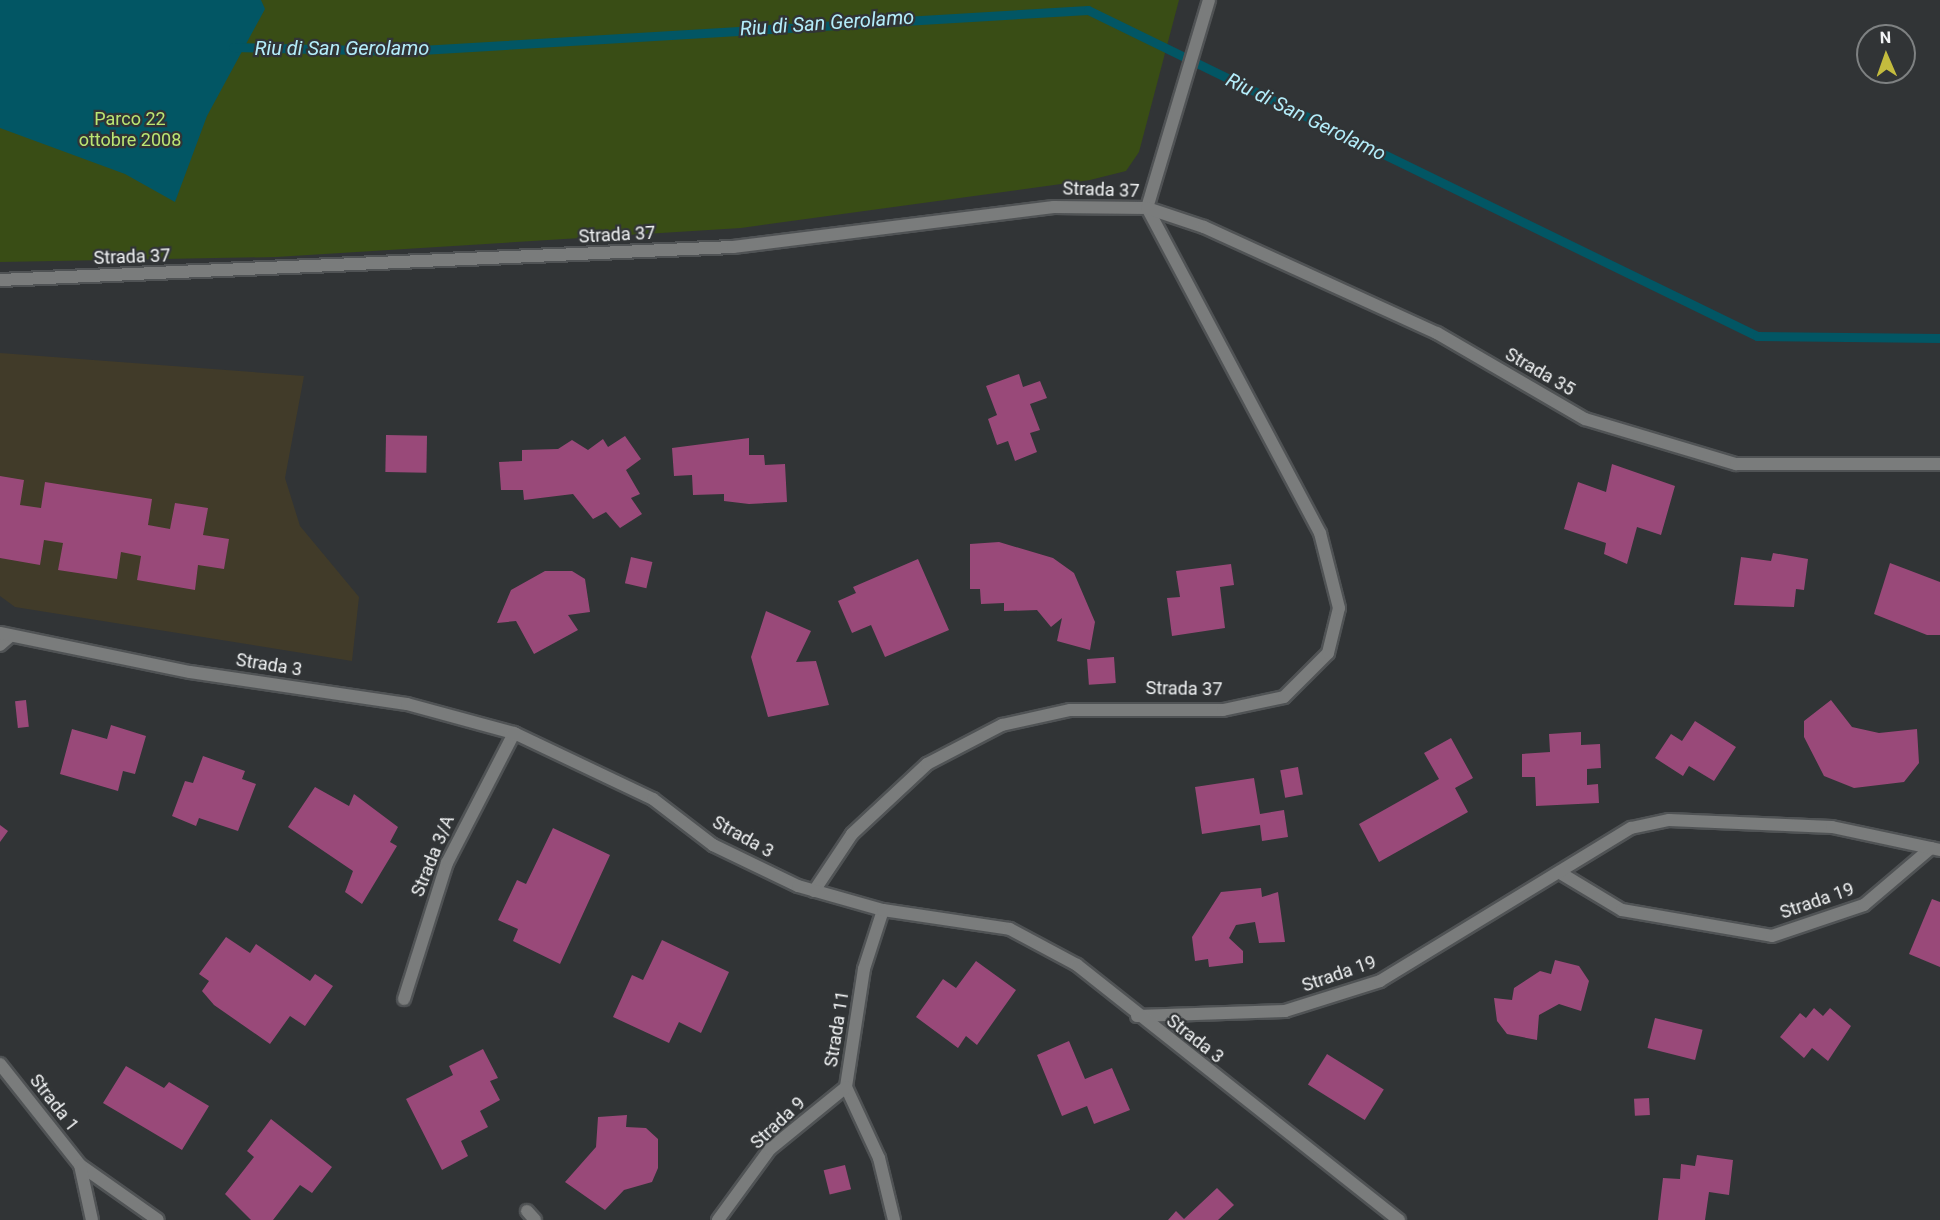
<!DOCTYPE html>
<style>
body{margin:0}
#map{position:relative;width:1940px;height:1220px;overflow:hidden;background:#313436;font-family:Roboto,sans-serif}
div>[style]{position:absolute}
.education>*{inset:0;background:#413b29}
.green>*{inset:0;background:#394d15}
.water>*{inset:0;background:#025664}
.stream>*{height:9px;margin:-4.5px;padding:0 4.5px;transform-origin:4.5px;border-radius:4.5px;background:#025664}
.building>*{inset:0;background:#994979;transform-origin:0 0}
.roads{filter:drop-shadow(2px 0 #505355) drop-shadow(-2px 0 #505355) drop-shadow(0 2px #505355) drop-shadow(0 -2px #505355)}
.minor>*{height:12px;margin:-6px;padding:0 6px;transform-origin:6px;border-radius:6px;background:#7a7c7c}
.tertiary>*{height:12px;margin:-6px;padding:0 6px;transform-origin:6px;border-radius:6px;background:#7a7c7c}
span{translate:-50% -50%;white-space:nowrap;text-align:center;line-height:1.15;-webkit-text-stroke:4.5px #313436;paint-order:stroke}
.park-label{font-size:18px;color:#bbe673}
.street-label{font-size:18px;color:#f2f4f5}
.water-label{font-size:20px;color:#b4edfa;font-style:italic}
.north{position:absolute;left:1856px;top:24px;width:60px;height:60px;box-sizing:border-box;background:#313436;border:2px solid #7e8182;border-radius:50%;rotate:358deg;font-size:16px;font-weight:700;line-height:24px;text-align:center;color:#f2f4f5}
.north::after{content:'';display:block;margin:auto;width:21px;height:27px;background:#c4bc3e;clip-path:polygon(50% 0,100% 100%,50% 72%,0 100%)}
</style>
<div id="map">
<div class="education">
<div style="clip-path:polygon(0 353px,304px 376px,285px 478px,300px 526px,359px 597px,352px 661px,15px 607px,0 596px)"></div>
</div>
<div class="green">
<div style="clip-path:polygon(0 0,1179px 0,1139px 152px,1126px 171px,1090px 180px,741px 228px,276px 257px,0 262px)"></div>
</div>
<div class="water">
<div style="clip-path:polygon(0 0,261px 0,265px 9px,207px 116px,175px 202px,125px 174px,0 128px)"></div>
</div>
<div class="stream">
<div style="left:233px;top:47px;width:171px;rotate:1.3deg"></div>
<div style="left:404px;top:51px;width:685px;rotate:-3.43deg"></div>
<div style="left:1088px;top:10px;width:744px;rotate:25.98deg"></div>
<div style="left:1757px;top:336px;width:183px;rotate:0.6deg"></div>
</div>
<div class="building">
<div style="clip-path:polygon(1019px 374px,1023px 387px,1040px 381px,1047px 398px,1030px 404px,1040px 430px,1030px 433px,1037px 452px,1015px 461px,1008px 441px,997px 445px,988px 419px,997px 415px,986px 386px)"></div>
<div style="left:386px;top:435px;width:41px;height:37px;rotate:1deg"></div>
<div style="clip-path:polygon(625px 436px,641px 459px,626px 470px,640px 494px,631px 498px,642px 514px,620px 528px,606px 512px,593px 519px,573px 494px,524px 500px,523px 490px,501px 490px,499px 462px,522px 461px,522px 450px,558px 449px,572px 440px,588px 450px,603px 439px,608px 447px)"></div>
<div style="clip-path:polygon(749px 438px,749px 455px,764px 455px,765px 465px,785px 464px,787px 502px,749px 504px,724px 501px,724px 494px,693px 495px,692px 475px,674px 476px,672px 448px)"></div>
<div style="clip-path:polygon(1612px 464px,1675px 486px,1661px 535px,1637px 527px,1627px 564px,1604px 554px,1606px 543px,1564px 529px,1578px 482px,1606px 492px)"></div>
<div style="clip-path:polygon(0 476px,24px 480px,20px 505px,41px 508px,45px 482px,152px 499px,148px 525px,170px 529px,175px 503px,208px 508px,203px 535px,229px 539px,224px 569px,198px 565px,195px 590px,137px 580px,141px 556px,121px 552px,117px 579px,58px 570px,63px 543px,44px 540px,40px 565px,0 558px)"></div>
<div style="clip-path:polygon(999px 542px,1053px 558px,1074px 573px,1095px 622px,1090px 650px,1057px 641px,1062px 618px,1051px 627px,1037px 610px,1004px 611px,1004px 603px,981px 604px,980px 589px,970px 589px,970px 544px)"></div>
<div style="clip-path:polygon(1773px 553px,1808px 559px,1804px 590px,1796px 589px,1794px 607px,1734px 605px,1741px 557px,1771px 561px)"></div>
<div style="left:631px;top:557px;width:22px;height:27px;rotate:13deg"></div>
<div style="clip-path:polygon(918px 559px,949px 630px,885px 657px,871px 625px,852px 633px,838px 601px,856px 593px,853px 587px)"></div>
<div style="clip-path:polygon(1890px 563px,1940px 582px,1940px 635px,1927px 635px,1874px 614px)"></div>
<div style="clip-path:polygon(1231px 564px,1234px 585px,1220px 587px,1225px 628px,1172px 636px,1167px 598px,1180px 597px,1176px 571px)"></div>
<div style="clip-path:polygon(545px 571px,572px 571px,585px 579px,590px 612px,568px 615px,578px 630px,534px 654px,516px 621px,497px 623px,511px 590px)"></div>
<div style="clip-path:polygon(766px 611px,811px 631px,796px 662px,816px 661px,829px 705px,768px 717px,751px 657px)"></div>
<div style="left:1114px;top:657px;width:26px;height:27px;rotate:86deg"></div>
<div style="left:26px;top:700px;width:27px;height:11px;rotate:84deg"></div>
<div style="clip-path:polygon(1831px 700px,1852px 727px,1879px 733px,1917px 729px,1919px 763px,1904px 782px,1854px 788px,1824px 776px,1804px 737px,1804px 721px)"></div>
<div style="clip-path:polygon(1695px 721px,1736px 747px,1714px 781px,1689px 766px,1683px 776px,1655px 758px,1671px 734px,1682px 741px)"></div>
<div style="clip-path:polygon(111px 725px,146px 736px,135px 774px,123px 771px,118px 791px,60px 774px,72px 729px,107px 739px)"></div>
<div style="clip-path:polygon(1581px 732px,1581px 745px,1600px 744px,1601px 768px,1587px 769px,1587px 785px,1598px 784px,1599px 803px,1536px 806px,1535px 777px,1522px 777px,1522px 754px,1550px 752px,1549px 734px)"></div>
<div style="clip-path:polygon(1451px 738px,1473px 778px,1455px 788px,1468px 812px,1379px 862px,1359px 824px,1439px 779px,1424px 753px)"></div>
<div style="clip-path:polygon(203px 756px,245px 771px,242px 779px,256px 784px,238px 831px,199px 818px,196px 826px,172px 816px,185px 781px,193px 783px)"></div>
<div style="left:1298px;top:767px;width:28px;height:18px;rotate:80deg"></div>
<div style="clip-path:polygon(1254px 778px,1260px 814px,1284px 810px,1288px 837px,1262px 841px,1260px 825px,1202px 834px,1195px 787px)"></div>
<div style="clip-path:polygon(315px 787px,349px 806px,354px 794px,398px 827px,390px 842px,397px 846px,362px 904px,345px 892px,353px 871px,288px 827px)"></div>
<div style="clip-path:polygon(0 825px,8px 831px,0 842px)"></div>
<div style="clip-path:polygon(553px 828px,610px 855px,560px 964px,513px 941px,518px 929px,498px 920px,517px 880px,526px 884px)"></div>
<div style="clip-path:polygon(1261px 888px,1262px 897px,1278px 892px,1285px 942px,1259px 943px,1255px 922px,1236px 925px,1229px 938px,1243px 951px,1243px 963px,1209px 967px,1208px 959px,1195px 961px,1192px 937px,1221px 892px)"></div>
<div style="clip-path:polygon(1932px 899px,1940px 902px,1940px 967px,1909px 954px)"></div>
<div style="clip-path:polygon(226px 937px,250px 953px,256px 944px,310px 981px,315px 974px,333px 986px,305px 1026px,290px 1016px,270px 1044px,214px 1005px,202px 991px,209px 981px,199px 974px)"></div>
<div style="clip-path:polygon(662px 940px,729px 972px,701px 1033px,679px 1022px,669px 1043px,613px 1017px,632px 975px,643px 980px)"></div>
<div style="clip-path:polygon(1555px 960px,1579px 966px,1589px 981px,1581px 1011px,1559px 1004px,1539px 1015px,1537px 1040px,1507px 1034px,1497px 1021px,1494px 998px,1512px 1000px,1514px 988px,1540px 971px,1551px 974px)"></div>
<div style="clip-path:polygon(976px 961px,1016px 990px,977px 1045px,966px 1036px,958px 1048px,916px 1017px,943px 979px,956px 988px)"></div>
<div style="clip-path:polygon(1814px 1008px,1823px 1016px,1830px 1008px,1851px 1026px,1828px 1061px,1812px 1048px,1804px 1058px,1780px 1037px,1800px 1013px,1806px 1018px)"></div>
<div style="left:1655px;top:1018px;width:49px;height:31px;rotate:14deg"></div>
<div style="clip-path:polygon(1069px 1041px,1085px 1079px,1112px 1068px,1130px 1110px,1094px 1124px,1087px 1106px,1062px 1116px,1037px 1055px)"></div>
<div style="clip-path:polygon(483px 1049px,498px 1078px,490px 1081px,500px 1100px,480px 1111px,488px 1127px,461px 1141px,468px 1156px,442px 1170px,406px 1099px,453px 1075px,449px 1066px)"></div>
<div style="left:1327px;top:1054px;width:67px;height:36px;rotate:32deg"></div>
<div style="clip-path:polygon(126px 1066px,164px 1088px,169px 1082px,209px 1106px,182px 1150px,103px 1103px)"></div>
<div style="left:1649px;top:1098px;width:17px;height:15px;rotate:87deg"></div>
<div style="clip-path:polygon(627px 1115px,626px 1127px,646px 1128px,658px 1139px,658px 1168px,652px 1182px,624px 1190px,605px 1210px,565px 1182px,596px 1147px,598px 1117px)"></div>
<div style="clip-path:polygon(271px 1119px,332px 1167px,312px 1193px,300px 1185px,273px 1220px,251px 1220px,225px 1194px,254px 1157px,247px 1151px)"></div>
<div style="clip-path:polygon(1697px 1155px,1733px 1160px,1729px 1195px,1709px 1192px,1705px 1220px,1658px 1220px,1663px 1178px,1680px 1179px,1681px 1164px,1695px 1166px)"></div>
<div style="left:845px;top:1165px;width:25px;height:22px;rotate:76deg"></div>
<div style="clip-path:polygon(1217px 1188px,1234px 1205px,1218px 1220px,1168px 1220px,1176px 1211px,1184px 1219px)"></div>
</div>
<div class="roads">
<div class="minor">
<div style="left:0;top:645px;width:11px;rotate:-41deg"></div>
<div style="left:1562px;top:874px;width:70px;rotate:31deg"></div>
<div style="left:1622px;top:910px;width:152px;rotate:9.8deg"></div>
<div style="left:1772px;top:936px;width:97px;rotate:-18.6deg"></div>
<div style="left:1864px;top:905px;width:88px;rotate:-40.4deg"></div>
<div style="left:814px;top:891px;width:69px;rotate:-56.3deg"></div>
<div style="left:852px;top:834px;width:103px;rotate:-43deg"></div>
<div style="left:927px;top:764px;width:85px;rotate:-27.5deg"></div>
<div style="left:1002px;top:725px;width:70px;rotate:-12.4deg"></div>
<div style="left:1070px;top:710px;width:153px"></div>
<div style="left:1223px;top:710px;width:62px;rotate:-12deg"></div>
<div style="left:1284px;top:697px;width:62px;rotate:-45deg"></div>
<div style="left:1328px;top:653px;width:46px;rotate:-76.3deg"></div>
<div style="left:1339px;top:608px;width:77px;rotate:-104.2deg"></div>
<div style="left:1320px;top:533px;width:368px;rotate:-118deg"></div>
<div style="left:883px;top:910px;width:62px;rotate:107.9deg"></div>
<div style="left:864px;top:969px;width:119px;rotate:98.7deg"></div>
<div style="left:846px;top:1087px;width:78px;rotate:65.1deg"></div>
<div style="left:879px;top:1158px;width:64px;rotate:76.4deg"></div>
<div style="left:404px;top:999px;width:143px;rotate:-72.5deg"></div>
<div style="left:447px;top:863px;width:146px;rotate:-62.7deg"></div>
<div style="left:1137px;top:1016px;width:148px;rotate:-1.9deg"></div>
<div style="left:1285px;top:1011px;width:100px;rotate:-17.5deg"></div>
<div style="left:1380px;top:981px;width:294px;rotate:-31.4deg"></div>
<div style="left:1631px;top:828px;width:39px;rotate:-12deg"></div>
<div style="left:1669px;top:820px;width:163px;rotate:2.5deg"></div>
<div style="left:1832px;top:827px;width:110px;rotate:12deg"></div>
<div style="left:0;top:1064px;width:129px;rotate:51.6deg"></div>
<div style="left:80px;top:1165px;width:95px;rotate:35.2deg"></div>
<div style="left:80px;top:1165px;width:56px;rotate:77.7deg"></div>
<div style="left:527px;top:1211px;width:12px;rotate:48deg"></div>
<div style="left:718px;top:1220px;width:88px;rotate:-53.8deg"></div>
<div style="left:770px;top:1149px;width:98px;rotate:-39.2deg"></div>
</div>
<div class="tertiary">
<div style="left:1147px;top:208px;width:217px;rotate:-73.4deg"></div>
<div style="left:0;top:280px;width:734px;rotate:-2.58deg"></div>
<div style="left:733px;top:247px;width:323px;rotate:-7.1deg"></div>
<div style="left:1054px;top:207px;width:93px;rotate:0.6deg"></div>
<div style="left:1147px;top:208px;width:60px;rotate:18.4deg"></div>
<div style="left:1204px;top:227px;width:256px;rotate:24.5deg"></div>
<div style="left:1437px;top:333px;width:171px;rotate:30.2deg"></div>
<div style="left:1585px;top:419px;width:158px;rotate:16.6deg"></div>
<div style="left:1736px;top:464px;width:204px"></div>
<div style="left:0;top:633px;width:194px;rotate:11.6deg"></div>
<div style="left:190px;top:672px;width:219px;rotate:8.4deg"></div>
<div style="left:407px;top:704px;width:111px;rotate:15.2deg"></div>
<div style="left:514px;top:733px;width:154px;rotate:25.4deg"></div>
<div style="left:653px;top:799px;width:76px;rotate:37.5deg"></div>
<div style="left:713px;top:845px;width:94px;rotate:25.8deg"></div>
<div style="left:798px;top:886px;width:88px;rotate:15.8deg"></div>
<div style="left:883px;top:910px;width:128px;rotate:8.5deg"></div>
<div style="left:1010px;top:929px;width:76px;rotate:28.2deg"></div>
<div style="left:1077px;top:965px;width:411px;rotate:38.4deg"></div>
</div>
</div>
<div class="park-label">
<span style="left:130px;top:130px">Parco 22<br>ottobre 2008</span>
</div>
<div class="street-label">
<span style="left:1101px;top:190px;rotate:2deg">Strada 37</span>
<span style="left:617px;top:235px;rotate:-3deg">Strada 37</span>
<span style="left:132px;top:257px;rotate:-2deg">Strada 37</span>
<span style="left:1540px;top:372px;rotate:30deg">Strada 35</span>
<span style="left:269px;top:665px;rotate:9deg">Strada 3</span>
<span style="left:1184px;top:689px;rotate:1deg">Strada 37</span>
<span style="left:743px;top:837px;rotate:29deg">Strada 3</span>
<span style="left:433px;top:856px;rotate:-68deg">Strada 3/A</span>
<span style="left:1817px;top:901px;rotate:-19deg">Strada 19</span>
<span style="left:1339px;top:974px;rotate:-19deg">Strada 19</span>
<span style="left:837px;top:1029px;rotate:-81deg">Strada 11</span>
<span style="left:1195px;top:1039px;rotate:38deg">Strada 3</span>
<span style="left:54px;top:1103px;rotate:52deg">Strada 1</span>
<span style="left:778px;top:1123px;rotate:-43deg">Strada 9</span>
</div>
<div class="water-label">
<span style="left:827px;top:23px;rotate:-4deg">Riu di San Gerolamo</span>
<span style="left:342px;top:48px">Riu di San Gerolamo</span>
<span style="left:1306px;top:117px;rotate:26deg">Riu di San Gerolamo</span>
</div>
<div class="north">N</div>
</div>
